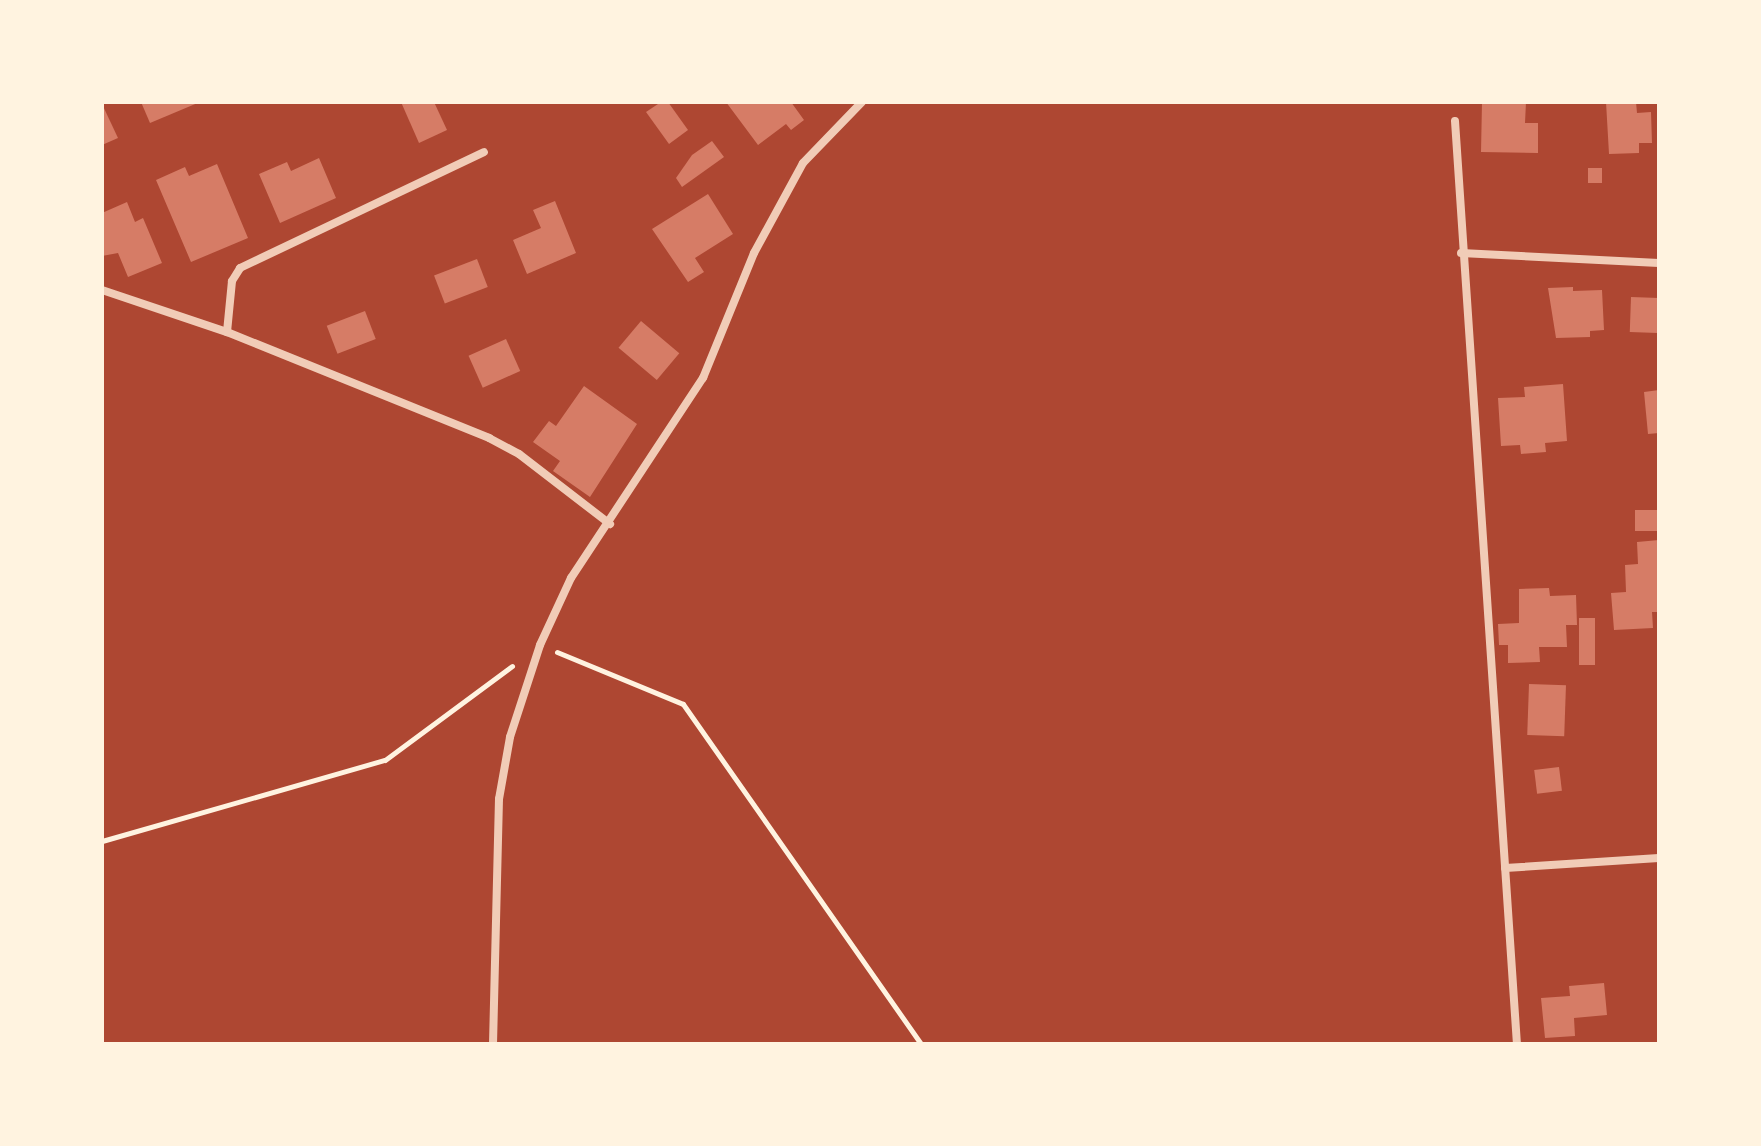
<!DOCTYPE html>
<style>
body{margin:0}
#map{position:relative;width:1761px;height:1146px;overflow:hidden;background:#c8553d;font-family:"Exo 2",sans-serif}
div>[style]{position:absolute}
.green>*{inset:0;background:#ae4732;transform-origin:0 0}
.building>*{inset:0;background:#d67c66;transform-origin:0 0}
.path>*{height:5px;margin:-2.5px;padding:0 2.5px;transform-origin:2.5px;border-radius:2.5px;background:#fff3e0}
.minor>*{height:8px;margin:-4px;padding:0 4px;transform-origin:4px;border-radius:4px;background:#f1ccb7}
span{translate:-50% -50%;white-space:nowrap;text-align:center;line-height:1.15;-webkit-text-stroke:6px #fff3e0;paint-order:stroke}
.frame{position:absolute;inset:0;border:104px solid #fff3e0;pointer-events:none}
</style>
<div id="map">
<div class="green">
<div style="left:102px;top:102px;width:1557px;height:942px"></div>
</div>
<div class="building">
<div style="clip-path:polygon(141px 102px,200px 102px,150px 123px)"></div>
<div style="clip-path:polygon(401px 102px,434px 102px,447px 130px,419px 143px)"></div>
<div style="clip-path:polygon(661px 102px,668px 102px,688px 130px,669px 144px,646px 112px)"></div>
<div style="clip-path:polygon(726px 102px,791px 102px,804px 120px,791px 130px,786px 124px,758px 145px)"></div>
<div style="clip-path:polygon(1482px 102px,1526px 102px,1525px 123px,1538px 123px,1538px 153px,1481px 152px)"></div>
<div style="clip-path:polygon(1606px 102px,1636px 102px,1637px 113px,1651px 112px,1652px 143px,1639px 143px,1639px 153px,1609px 154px)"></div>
<div style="clip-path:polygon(102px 104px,118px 138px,102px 145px)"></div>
<div style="clip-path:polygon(712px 141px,724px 157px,682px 187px,676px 178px,692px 155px)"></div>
<div style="clip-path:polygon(319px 158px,336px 198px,280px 223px,259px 174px,287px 162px,291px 171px)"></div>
<div style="clip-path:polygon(217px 164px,248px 238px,191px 262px,156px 180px,185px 167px,189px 176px)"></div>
<div style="left:1588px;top:168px;width:14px;height:15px"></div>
<div style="clip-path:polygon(708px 194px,733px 234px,695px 258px,704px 272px,688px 282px,652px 229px)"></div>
<div style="clip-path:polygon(555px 201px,576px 253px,527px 274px,513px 240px,541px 228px,533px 210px)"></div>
<div style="clip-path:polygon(127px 202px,135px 222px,143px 218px,162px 263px,128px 277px,118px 253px,102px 256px,102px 213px)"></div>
<div style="left:477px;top:259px;width:30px;height:46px;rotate:69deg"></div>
<div style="clip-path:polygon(1573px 287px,1573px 291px,1602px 290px,1604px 330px,1590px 331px,1590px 337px,1556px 338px,1548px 288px)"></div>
<div style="left:1631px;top:297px;width:28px;height:35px;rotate:2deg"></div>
<div style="left:365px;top:311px;width:30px;height:41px;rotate:69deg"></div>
<div style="left:641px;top:321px;width:50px;height:35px;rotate:40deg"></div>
<div style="left:506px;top:339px;width:35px;height:41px;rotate:66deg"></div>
<div style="clip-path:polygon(1563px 384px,1567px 441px,1545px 443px,1546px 452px,1521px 454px,1520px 445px,1501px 446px,1498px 398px,1525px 397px,1524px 387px)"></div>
<div style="clip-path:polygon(584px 386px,637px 424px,590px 497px,553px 471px,560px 461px,533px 442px,549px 421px,556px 426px)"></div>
<div style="clip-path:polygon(1659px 390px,1659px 433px,1648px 434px,1644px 392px)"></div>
<div style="left:1659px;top:510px;width:21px;height:24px;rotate:90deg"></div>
<div style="clip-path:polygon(1659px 540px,1659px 612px,1652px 612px,1653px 628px,1614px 630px,1611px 593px,1626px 592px,1625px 565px,1638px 564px,1637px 542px)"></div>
<div style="clip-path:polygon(1549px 588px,1550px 596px,1576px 595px,1577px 625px,1566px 625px,1567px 647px,1539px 647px,1540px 662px,1508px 663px,1508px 645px,1499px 645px,1498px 624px,1519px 623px,1519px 589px)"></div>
<div style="left:1579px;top:618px;width:16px;height:47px"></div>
<div style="left:1529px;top:684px;width:37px;height:51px;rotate:2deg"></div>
<div style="left:1559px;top:767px;width:24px;height:25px;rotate:83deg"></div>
<div style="clip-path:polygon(1604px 983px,1607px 1015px,1574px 1018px,1575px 1036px,1545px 1038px,1541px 998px,1570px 996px,1569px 986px)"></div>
</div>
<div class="path">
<div style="left:557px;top:652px;width:136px;rotate:22.4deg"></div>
<div style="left:683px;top:704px;width:415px;rotate:55deg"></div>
<div style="left:102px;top:841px;width:294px;rotate:-16deg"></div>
<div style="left:385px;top:760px;width:158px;rotate:-36.5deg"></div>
</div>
<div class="minor">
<div style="left:1455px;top:121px;width:925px;rotate:86.16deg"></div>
<div style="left:1461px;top:253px;width:198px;rotate:2.9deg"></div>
<div style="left:102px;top:290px;width:132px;rotate:18.6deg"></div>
<div style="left:227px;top:332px;width:283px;rotate:22deg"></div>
<div style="left:489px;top:438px;width:34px;rotate:28deg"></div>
<div style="left:519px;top:454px;width:115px;rotate:37.6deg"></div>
<div style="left:227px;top:332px;width:51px;rotate:-84.4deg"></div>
<div style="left:232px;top:281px;width:15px;rotate:-58deg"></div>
<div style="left:240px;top:268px;width:270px;rotate:-25.4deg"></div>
<div style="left:1505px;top:868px;width:154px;rotate:-3.7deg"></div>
<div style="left:493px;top:1044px;width:245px;rotate:-88.6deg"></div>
<div style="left:499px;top:799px;width:63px;rotate:-79.9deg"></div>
<div style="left:510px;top:737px;width:97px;rotate:-71.9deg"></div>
<div style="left:540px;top:645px;width:74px;rotate:-65.2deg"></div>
<div style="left:571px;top:578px;width:240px;rotate:-56.6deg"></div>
<div style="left:703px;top:378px;width:135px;rotate:-67.8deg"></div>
<div style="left:754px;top:253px;width:102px;rotate:-61.4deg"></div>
<div style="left:803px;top:163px;width:85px;rotate:-46deg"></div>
</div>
<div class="frame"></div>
</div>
